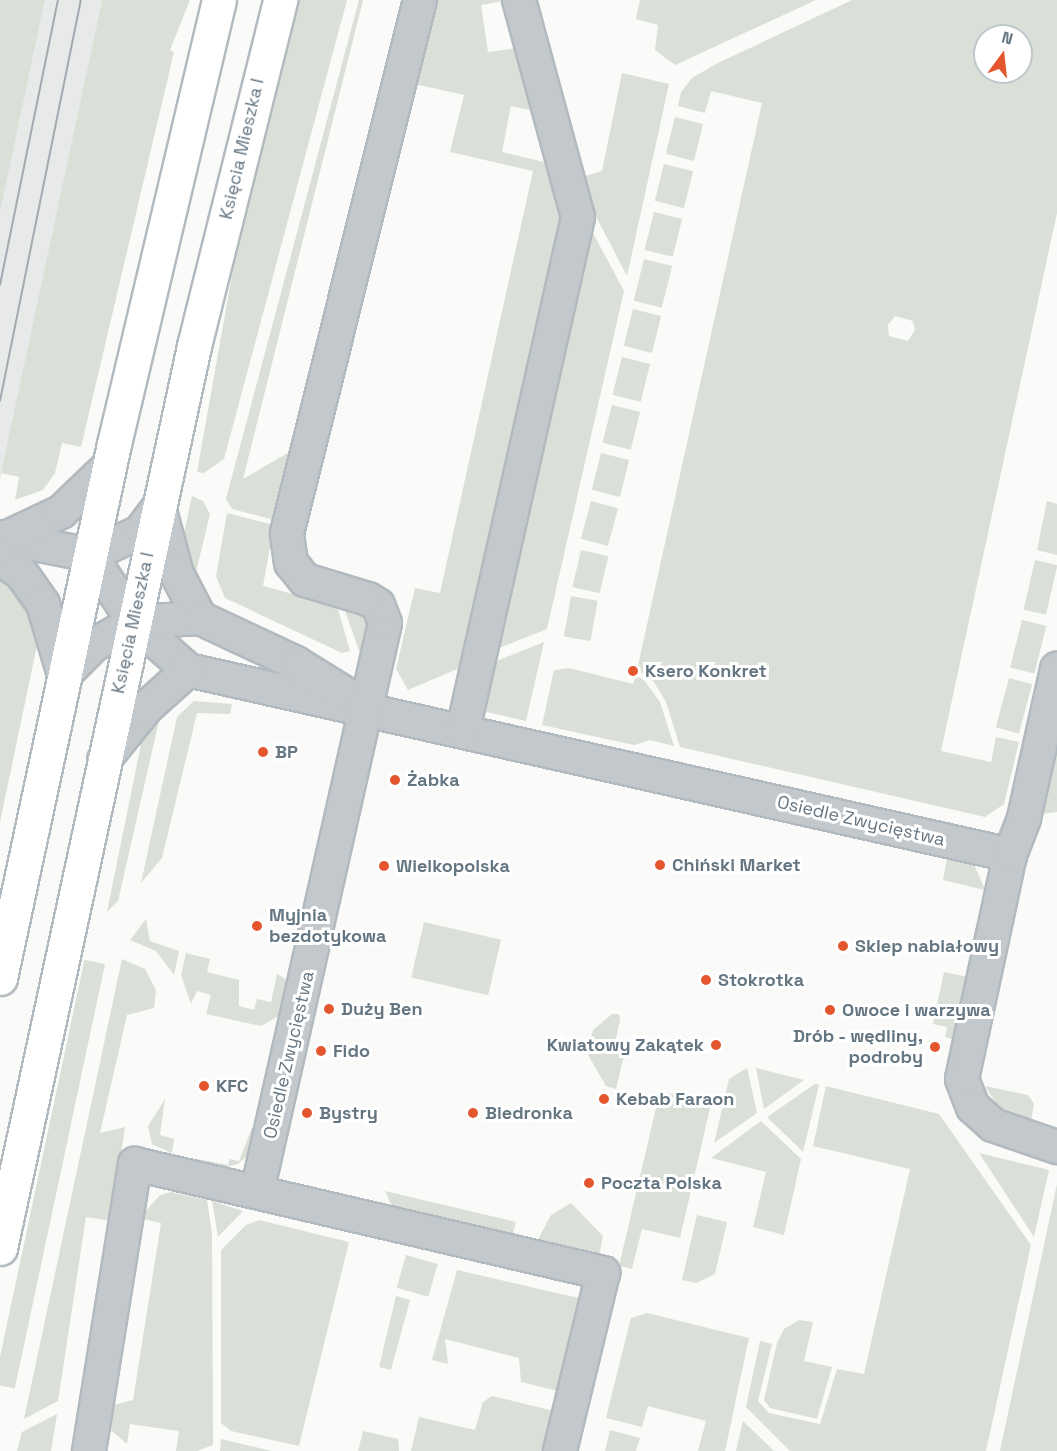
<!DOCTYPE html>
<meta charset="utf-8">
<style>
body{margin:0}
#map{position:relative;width:1057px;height:1451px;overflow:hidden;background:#fafaf8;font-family:"Space Grotesk",sans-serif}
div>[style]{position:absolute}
.built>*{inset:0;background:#e8e9e9}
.green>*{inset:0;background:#dadfd7;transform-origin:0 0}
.roads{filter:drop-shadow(2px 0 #b3babf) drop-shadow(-2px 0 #b3babf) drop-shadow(0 2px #b3babf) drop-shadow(0 -2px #b3babf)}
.street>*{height:32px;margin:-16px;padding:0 16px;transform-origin:16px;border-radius:16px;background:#c3c8cc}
.secondary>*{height:33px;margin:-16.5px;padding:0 16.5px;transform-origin:16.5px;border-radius:16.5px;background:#fff}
.tram>*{height:1.5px;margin:-0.75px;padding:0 0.75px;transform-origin:0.75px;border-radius:0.75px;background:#a2aab0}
.dots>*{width:16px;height:16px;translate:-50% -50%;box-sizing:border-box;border:3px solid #fff;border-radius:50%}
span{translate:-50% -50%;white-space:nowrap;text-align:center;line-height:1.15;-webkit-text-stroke:6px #fff;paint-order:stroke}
.street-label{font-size:18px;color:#657683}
.poi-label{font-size:18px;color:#657683;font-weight:700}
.left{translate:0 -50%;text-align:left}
.right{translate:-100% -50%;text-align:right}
.north{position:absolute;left:973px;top:24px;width:60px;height:60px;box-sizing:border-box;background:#fff;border:2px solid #c1c8cd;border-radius:50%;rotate:15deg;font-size:16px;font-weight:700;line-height:24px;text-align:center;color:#657683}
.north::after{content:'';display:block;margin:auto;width:21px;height:27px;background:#e4572e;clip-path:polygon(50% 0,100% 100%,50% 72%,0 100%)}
</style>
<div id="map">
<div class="built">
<div style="clip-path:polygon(45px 0,102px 0,0 480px,0 213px)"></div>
</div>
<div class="green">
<div style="clip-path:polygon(0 0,45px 0,0 213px)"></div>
<div style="clip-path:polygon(102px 0,190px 0,170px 50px,174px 52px,81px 447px,62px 443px,55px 473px,43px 490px,15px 500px,19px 477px,1px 473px)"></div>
<div style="clip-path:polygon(293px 0,347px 0,224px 459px,204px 473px,197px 472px,243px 213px)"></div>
<div style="clip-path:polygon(359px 0,363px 0,243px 479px,291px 451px,275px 520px,232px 509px,226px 499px)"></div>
<div style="clip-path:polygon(435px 0,508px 0,481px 5px,488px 52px,518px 48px,540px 112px,511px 106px,502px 152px,557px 165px,566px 213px,462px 667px,408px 690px,396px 669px,415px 588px,440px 593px,533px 171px,450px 152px,464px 95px,415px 84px)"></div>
<div style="clip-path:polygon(640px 0,816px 0,675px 65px,655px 50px,658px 25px,636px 19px)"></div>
<div style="clip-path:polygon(evenodd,852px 0,1057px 0,1057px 213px,941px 751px,991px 762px,996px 737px,1019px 742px,1004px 804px,985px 817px,680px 747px,666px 702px,652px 679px,637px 670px,762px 103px,711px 91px,705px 113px,678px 106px,681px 92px,692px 78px,716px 64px,852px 0,985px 36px,1021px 36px,1021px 72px,985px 72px,985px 36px,852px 0,895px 316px,913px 321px,915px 330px,908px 341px,889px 336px,888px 325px,895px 316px)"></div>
<div style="clip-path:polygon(622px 73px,669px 84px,627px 276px,592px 209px,585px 176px,602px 171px)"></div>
<div style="left:675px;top:117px;width:29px;height:38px;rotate:14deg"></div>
<div style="left:664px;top:164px;width:30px;height:38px;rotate:14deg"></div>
<div style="left:654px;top:212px;width:29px;height:39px;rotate:14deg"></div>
<div style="clip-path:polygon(584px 216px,624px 291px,547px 629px,487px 653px)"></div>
<div style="left:644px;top:259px;width:29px;height:43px;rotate:14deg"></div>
<div style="left:633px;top:309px;width:29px;height:38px;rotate:14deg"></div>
<div style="left:622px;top:357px;width:29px;height:39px;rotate:14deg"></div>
<div style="left:612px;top:405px;width:29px;height:39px;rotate:14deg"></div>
<div style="left:601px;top:453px;width:29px;height:38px;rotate:14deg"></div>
<div style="clip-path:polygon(192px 496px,203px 501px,210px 514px,193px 584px,182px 542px)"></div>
<div style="left:591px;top:501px;width:28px;height:39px;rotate:15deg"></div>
<div style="clip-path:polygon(1047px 501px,1057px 504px,1057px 555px,1037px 550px)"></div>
<div style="clip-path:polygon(227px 513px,274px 525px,263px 586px,337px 606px,350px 651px,342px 653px,225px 598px,216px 576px)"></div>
<div style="left:581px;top:550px;width:28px;height:38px;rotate:13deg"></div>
<div style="left:1035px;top:560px;width:23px;height:51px;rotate:13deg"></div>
<div style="clip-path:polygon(0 572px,20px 585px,39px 636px,0 822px)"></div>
<div style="left:571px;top:596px;width:27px;height:41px;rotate:10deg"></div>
<div style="clip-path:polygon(344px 608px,359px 613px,368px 626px,360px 654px)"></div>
<div style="left:1022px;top:620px;width:25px;height:49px;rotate:14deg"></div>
<div style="clip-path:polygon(544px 642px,526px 721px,482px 711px,484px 666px)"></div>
<div style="clip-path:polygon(569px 668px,633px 684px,636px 676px,644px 680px,660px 702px,674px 746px,650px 740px,634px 745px,542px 725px,554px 670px)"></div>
<div style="left:1009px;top:678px;width:24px;height:51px;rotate:15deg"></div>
<div style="clip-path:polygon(194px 701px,232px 704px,230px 714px,197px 713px,162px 858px,141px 883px,177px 717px)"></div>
<div style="clip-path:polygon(163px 703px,118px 901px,107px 912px,142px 739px)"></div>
<div style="clip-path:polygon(1057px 713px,1057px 812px,1041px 814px,1038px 809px)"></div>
<div style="clip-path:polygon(948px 853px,974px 864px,985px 890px,943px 880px)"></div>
<div style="clip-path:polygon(146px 919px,150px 941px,179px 951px,174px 975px,156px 951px,130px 940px)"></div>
<div style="left:424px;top:922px;width:79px;height:57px;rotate:13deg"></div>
<div style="clip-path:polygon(186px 953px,210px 959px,207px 972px,239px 980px,239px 1006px,254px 1010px,257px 999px,271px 1002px,277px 974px,284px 978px,289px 985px,282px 1014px,261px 1026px,206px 1014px,211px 995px,197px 991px,191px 1004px,181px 975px)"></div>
<div style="clip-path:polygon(122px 959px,145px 969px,156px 990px,154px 1008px,127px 1015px,100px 1133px,125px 1127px,111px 1221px,86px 1217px,58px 1401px,24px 1419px)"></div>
<div style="left:105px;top:964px;width:434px;height:21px;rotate:102deg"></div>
<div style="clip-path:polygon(944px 972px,968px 977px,954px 1040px,945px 1037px,947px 1027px,933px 1024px)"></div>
<div style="clip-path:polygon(612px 1014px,619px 1014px,620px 1020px,614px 1048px,625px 1051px,616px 1089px,606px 1086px,587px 1053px,593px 1030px)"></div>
<div style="clip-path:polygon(747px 1068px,757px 1113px,714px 1143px,729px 1079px)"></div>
<div style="clip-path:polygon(756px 1068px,804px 1080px,764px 1109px)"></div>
<div style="clip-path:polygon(815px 1084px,819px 1085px,803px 1152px,767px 1117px)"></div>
<div style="clip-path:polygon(826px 1086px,939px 1114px,1031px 1245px,986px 1451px,790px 1451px,746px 1407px,760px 1341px,772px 1344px,758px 1401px,769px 1413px,820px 1424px,837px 1369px,864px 1374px,910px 1169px,813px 1146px)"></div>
<div style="clip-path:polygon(985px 1086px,1028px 1095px,1034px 1104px,1031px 1121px,999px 1108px)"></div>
<div style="clip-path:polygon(660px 1091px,711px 1104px,680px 1238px,642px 1229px,632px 1269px,619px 1266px)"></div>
<div style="clip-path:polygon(165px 1099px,160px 1135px,174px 1139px,172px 1153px,152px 1144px,148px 1126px)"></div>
<div style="clip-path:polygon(761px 1121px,801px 1159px,784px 1235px,753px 1227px,766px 1172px,711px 1158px)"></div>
<div style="clip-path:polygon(252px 1128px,258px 1129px,251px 1152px,238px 1164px,221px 1168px,196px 1163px,197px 1159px,228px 1165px,230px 1159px,239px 1161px)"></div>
<div style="clip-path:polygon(979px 1153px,1049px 1170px,1034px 1237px)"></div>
<div style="clip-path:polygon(1057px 1184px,1057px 1451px,1000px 1451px,1011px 1399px)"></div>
<div style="clip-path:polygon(385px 1191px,516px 1222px,511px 1241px,394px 1211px)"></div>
<div style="clip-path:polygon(171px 1192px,207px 1200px,212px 1233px,213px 1445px,197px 1451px,176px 1451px,179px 1431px,130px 1424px,127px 1444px,106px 1426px,114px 1405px,133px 1400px,161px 1223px,139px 1218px,160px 1195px)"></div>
<div style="clip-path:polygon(212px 1201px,243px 1211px,218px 1237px)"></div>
<div style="clip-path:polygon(571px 1203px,603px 1236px,598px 1261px,535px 1245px,551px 1215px)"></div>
<div style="clip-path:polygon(697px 1215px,727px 1222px,715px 1274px,696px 1283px,682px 1280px)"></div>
<div style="clip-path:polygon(259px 1220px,349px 1242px,299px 1446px,231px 1431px,221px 1423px,221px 1250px,246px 1225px)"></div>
<div style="left:406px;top:1255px;width:33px;height:34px;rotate:16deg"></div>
<div style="clip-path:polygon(457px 1270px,583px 1299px,562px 1392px,521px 1382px,519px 1358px,445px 1339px,448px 1364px,432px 1360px)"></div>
<div style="clip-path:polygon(396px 1296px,410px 1300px,391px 1370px,379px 1367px)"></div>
<div style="clip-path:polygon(647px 1313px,749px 1338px,725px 1451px,698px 1451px,706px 1421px,648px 1406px,642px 1427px,606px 1418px,631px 1318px)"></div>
<div style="clip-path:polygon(799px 1320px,813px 1322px,804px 1361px,832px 1367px,817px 1419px,770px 1408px,764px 1400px,777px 1343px,784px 1329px)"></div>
<div style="clip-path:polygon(492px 1396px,554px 1411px,551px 1451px,411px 1451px,419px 1417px,475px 1430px,483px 1402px)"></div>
<div style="clip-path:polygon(57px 1414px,51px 1451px,17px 1451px,22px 1432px)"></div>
<div style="clip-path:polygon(743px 1421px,774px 1451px,736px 1451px)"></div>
<div style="clip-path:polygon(610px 1430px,640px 1438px,636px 1451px,605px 1451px)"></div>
<div style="clip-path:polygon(363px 1431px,398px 1439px,399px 1451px,358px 1451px)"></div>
<div style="clip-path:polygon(221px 1439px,272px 1451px,220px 1451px)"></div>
</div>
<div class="roads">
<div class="street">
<div style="left:159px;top:507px;width:69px;rotate:75deg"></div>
<div style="left:177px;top:574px;width:50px;rotate:62.4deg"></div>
<div style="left:0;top:537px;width:92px;rotate:11.3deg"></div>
<div style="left:90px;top:555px;width:55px;rotate:-24.7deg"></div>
<div style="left:140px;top:532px;width:31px;rotate:-53deg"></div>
<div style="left:8px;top:537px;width:59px;rotate:-25.3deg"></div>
<div style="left:61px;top:512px;width:68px;rotate:-43.8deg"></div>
<div style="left:90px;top:555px;width:80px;rotate:56.7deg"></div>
<div style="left:134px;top:622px;width:72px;rotate:41.6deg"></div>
<div style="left:188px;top:670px;width:843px;rotate:12.68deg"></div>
<div style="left:1010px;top:855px;width:229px;rotate:102.1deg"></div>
<div style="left:962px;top:1079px;width:30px;rotate:69deg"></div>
<div style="left:973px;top:1107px;width:27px;rotate:42deg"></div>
<div style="left:993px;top:1125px;width:68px;rotate:19deg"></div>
<div style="left:0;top:558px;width:27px;rotate:36deg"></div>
<div style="left:22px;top:574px;width:37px;rotate:55deg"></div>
<div style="left:43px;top:604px;width:74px;rotate:73.5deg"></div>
<div style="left:64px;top:675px;width:42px;rotate:-45deg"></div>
<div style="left:94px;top:645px;width:46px;rotate:-29.9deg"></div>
<div style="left:134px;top:622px;width:66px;rotate:-3.5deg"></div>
<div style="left:200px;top:618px;width:106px;rotate:25.1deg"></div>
<div style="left:296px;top:663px;width:74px;rotate:31.8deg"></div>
<div style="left:463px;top:730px;width:526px;rotate:-77.36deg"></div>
<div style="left:578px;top:217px;width:225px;rotate:-105.2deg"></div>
<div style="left:104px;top:760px;width:67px;rotate:-51.1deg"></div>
<div style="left:146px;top:708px;width:57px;rotate:-42.1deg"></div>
<div style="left:1010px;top:855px;width:40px;rotate:-69deg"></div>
<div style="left:1024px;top:818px;width:153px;rotate:-77.5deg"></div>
<div style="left:257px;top:1192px;width:583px;rotate:-77.32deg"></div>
<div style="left:385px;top:623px;width:19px;rotate:-111deg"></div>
<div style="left:378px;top:605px;width:12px;rotate:-149deg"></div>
<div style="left:368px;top:599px;width:66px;rotate:-163.2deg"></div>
<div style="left:305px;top:580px;width:22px;rotate:-129deg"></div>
<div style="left:291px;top:563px;width:30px;rotate:-98deg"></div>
<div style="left:287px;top:533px;width:549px;rotate:-75.99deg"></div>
<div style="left:89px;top:1451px;width:291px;rotate:-80.9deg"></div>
<div style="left:135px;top:1164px;width:481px;rotate:13.1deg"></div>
<div style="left:603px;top:1273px;width:183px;rotate:103.6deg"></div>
</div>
<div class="secondary">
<div style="left:0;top:978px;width:546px;rotate:-77.95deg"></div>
<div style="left:114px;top:444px;width:456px;rotate:-76.7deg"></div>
<div style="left:0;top:1248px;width:923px;rotate:-77.86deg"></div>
<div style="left:194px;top:346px;width:357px;rotate:-76deg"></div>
</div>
</div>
<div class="tram">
<div style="left:0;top:285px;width:291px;rotate:-78.5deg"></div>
<div style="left:0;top:401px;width:409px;rotate:-78.6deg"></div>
</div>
<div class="dots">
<div style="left:633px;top:671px;background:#e4572e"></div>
<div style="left:263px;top:752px;background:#e4572e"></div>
<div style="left:395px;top:780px;background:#e4572e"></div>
<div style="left:660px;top:865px;background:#e4572e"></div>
<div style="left:384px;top:866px;background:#e4572e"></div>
<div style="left:257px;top:926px;background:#e4572e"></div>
<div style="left:843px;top:946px;background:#e4572e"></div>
<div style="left:706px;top:980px;background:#e4572e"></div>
<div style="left:329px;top:1009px;background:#e4572e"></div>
<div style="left:830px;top:1010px;background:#e4572e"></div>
<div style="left:716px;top:1045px;background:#e4572e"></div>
<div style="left:935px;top:1047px;background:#e4572e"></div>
<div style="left:321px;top:1051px;background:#e4572e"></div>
<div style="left:204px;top:1086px;background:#e4572e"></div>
<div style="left:604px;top:1099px;background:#e4572e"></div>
<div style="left:307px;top:1113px;background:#e4572e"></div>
<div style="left:473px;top:1113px;background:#e4572e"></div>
<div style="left:589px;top:1183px;background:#e4572e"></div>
</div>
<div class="street-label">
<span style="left:242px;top:149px;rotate:-77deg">Księcia Mieszka I</span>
<span style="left:133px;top:623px;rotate:-78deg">Księcia Mieszka I</span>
<span style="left:861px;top:821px;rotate:13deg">Osiedle Zwycięstwa</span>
<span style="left:289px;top:1055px;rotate:-77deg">Osiedle Zwycięstwa</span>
</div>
<div class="poi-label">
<span class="left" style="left:645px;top:671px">Ksero Konkret</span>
<span class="left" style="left:275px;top:752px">BP</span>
<span class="left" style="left:407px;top:780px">Żabka</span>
<span class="left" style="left:672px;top:865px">Chiński Market</span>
<span class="left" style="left:396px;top:866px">Wielkopolska</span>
<span class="left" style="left:269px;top:926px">Myjnia<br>bezdotykowa</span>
<span class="left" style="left:855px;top:946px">Sklep nabiałowy</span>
<span class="left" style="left:718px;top:980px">Stokrotka</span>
<span class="left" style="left:341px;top:1009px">Duży Ben</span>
<span class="left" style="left:842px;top:1010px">Owoce i warzywa</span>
<span class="right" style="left:923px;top:1047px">Drób - wędliny,<br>podroby</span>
<span class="right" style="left:704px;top:1045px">Kwiatowy Zakątek</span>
<span class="left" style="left:333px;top:1051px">Fido</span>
<span class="left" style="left:216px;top:1086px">KFC</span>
<span class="left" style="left:616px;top:1099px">Kebab Faraon</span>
<span class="left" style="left:319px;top:1113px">Bystry</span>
<span class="left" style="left:485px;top:1113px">Biedronka</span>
<span class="left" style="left:601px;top:1183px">Poczta Polska</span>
</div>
<div class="north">N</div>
</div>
